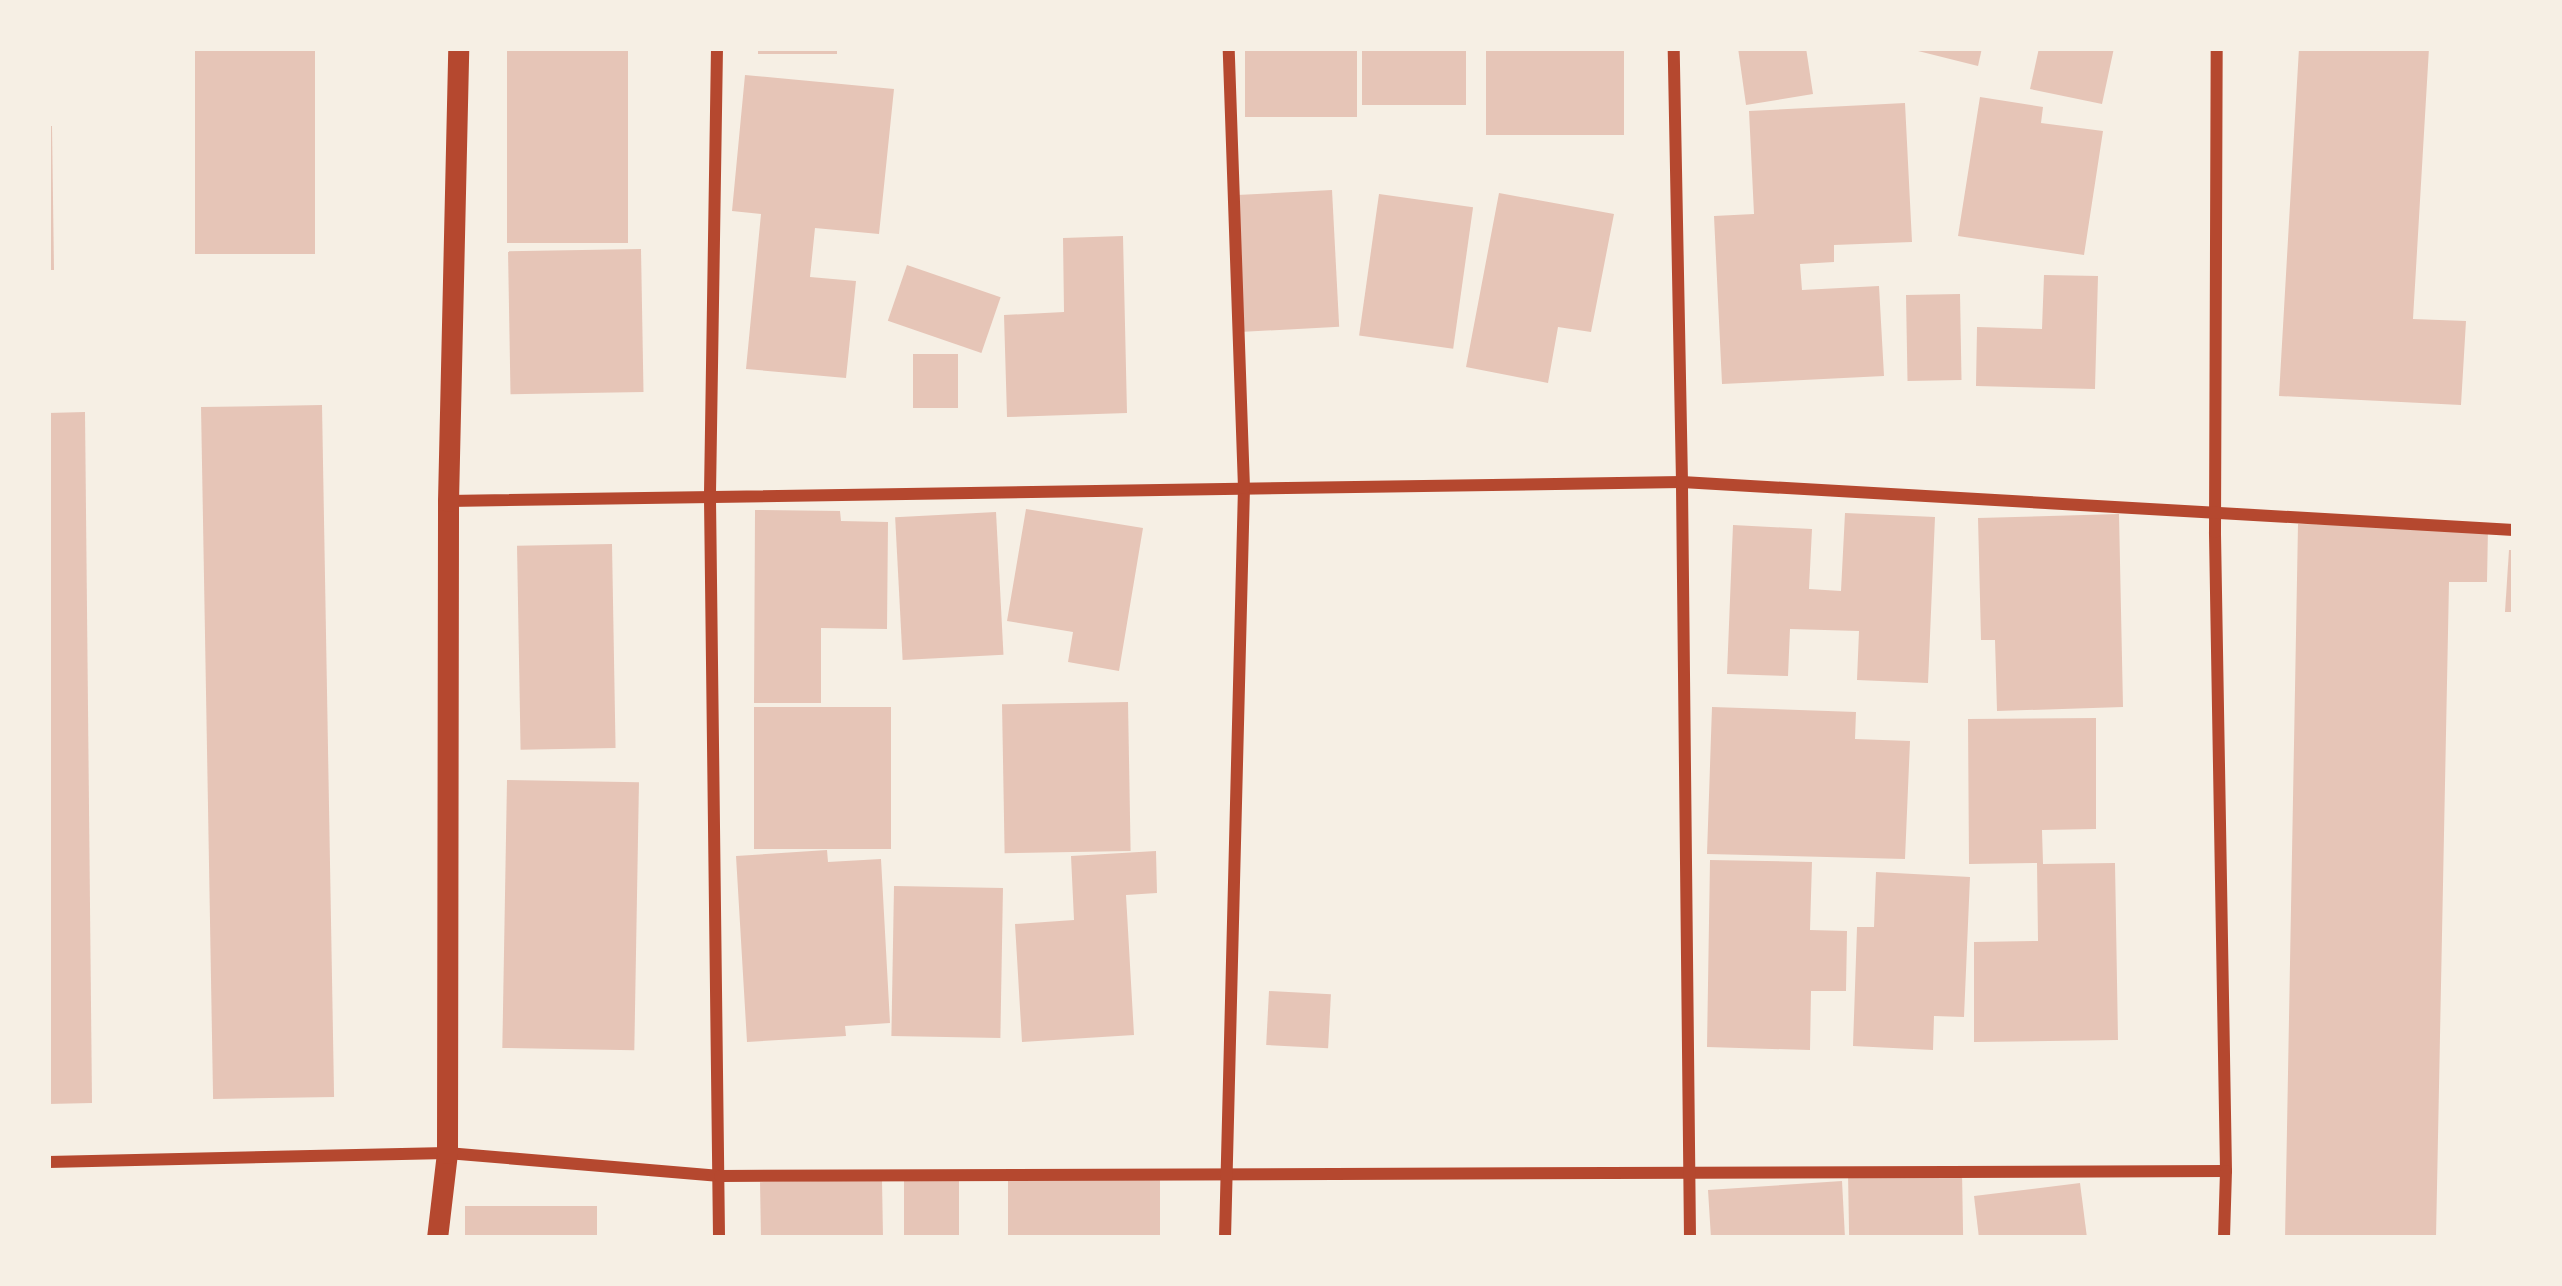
<!DOCTYPE html>
<style>
body{margin:0}
#map{position:relative;width:2562px;height:1286px;overflow:hidden;background:#f6efe4;font-family:"Roboto Serif",serif}
div>[style]{position:absolute}
.building>*{inset:0;background:#e6c5b7;transform-origin:0 0}
.minor>*{height:12px;margin:-6px;padding:0 6px;transform-origin:6px;border-radius:6px;background:#b5482f}
.tertiary>*{height:21px;margin:-10.5px;padding:0 10.5px;transform-origin:10.5px;border-radius:10.5px;background:#b5482f}
span{translate:-50% -50%;white-space:nowrap;text-align:center;line-height:1.15;-webkit-text-stroke:10px #f6efe4;paint-order:stroke}
.frame{position:absolute;inset:0;border:51px solid #f6efe4;pointer-events:none}
</style>
<div id="map">
<div class="building">
<div style="left:195px;top:48px;width:120px;height:206px"></div>
<div style="left:507px;top:48px;width:121px;height:195px"></div>
<div style="left:758px;top:48px;width:79px;height:6px"></div>
<div style="left:1245px;top:48px;width:112px;height:69px"></div>
<div style="left:1362px;top:48px;width:104px;height:57px"></div>
<div style="left:1486px;top:48px;width:138px;height:87px"></div>
<div style="clip-path:polygon(1738px 48px,1806px 48px,1813px 94px,1746px 105px)"></div>
<div style="clip-path:polygon(1906px 48px,1982px 48px,1978px 66px)"></div>
<div style="clip-path:polygon(2039px 48px,2114px 48px,2102px 104px,2030px 89px)"></div>
<div style="clip-path:polygon(2299px 48px,2429px 48px,2413px 319px,2466px 321px,2461px 405px,2279px 396px)"></div>
<div style="clip-path:polygon(745px 75px,894px 89px,879px 234px,815px 228px,810px 277px,856px 281px,846px 378px,746px 369px,761px 214px,732px 211px)"></div>
<div style="clip-path:polygon(1980px 97px,2043px 107px,2041px 123px,2103px 131px,2084px 255px,1958px 236px)"></div>
<div style="clip-path:polygon(1905px 103px,1912px 242px,1834px 245px,1834px 262px,1800px 264px,1802px 290px,1879px 286px,1884px 376px,1722px 384px,1714px 216px,1754px 214px,1749px 111px)"></div>
<div style="clip-path:polygon(48px 126px,52px 126px,54px 270px,48px 270px)"></div>
<div style="left:1332px;top:190px;width:137px;height:100px;rotate:87deg"></div>
<div style="clip-path:polygon(1499px 193px,1614px 214px,1591px 332px,1558px 327px,1548px 383px,1466px 367px)"></div>
<div style="left:1379px;top:194px;width:95px;height:143px;rotate:8deg"></div>
<div style="clip-path:polygon(1123px 236px,1127px 413px,1007px 417px,1004px 315px,1064px 312px,1063px 238px)"></div>
<div style="left:641px;top:249px;width:143px;height:133px;rotate:89deg"></div>
<div style="left:907px;top:265px;width:99px;height:59px;rotate:19deg"></div>
<div style="clip-path:polygon(2044px 275px,2098px 276px,2095px 389px,1976px 386px,1977px 327px,2042px 329px)"></div>
<div style="left:1960px;top:294px;width:86px;height:54px;rotate:89deg"></div>
<div style="left:913px;top:354px;width:45px;height:54px"></div>
<div style="left:322px;top:405px;width:692px;height:121px;rotate:89deg"></div>
<div style="clip-path:polygon(85px 412px,92px 1103px,48px 1104px,48px 413px)"></div>
<div style="clip-path:polygon(1026px 509px,1143px 528px,1119px 671px,1068px 662px,1073px 632px,1007px 621px)"></div>
<div style="clip-path:polygon(755px 510px,840px 511px,841px 521px,888px 522px,887px 629px,821px 628px,821px 703px,754px 703px)"></div>
<div style="left:996px;top:512px;width:143px;height:101px;rotate:87deg"></div>
<div style="clip-path:polygon(1845px 513px,1935px 517px,1928px 683px,1857px 680px,1859px 631px,1790px 629px,1788px 676px,1727px 674px,1733px 525px,1812px 529px,1809px 589px,1841px 591px)"></div>
<div style="clip-path:polygon(2119px 514px,2123px 707px,1997px 711px,1995px 640px,1981px 640px,1978px 518px)"></div>
<div style="clip-path:polygon(2298px 524px,2488px 527px,2487px 582px,2449px 582px,2436px 1238px,2285px 1238px)"></div>
<div style="left:612px;top:544px;width:204px;height:95px;rotate:89deg"></div>
<div style="clip-path:polygon(2509px 550px,2514px 550px,2514px 612px,2505px 612px)"></div>
<div style="left:1128px;top:702px;width:149px;height:126px;rotate:89deg"></div>
<div style="left:754px;top:707px;width:137px;height:142px"></div>
<div style="clip-path:polygon(1712px 707px,1856px 712px,1855px 739px,1910px 741px,1905px 859px,1707px 854px)"></div>
<div style="clip-path:polygon(2096px 718px,2096px 829px,2042px 830px,2043px 864px,2115px 863px,2118px 1040px,1974px 1042px,1974px 942px,2038px 941px,2037px 863px,1969px 864px,1968px 719px)"></div>
<div style="left:507px;top:780px;width:132px;height:268px;rotate:1deg"></div>
<div style="clip-path:polygon(827px 850px,828px 862px,881px 859px,890px 1023px,845px 1026px,846px 1036px,747px 1042px,736px 856px)"></div>
<div style="clip-path:polygon(1156px 851px,1157px 893px,1126px 895px,1134px 1035px,1022px 1042px,1015px 924px,1074px 920px,1071px 856px)"></div>
<div style="clip-path:polygon(1710px 860px,1812px 862px,1810px 930px,1847px 931px,1846px 991px,1811px 991px,1810px 1050px,1707px 1047px)"></div>
<div style="clip-path:polygon(1876px 872px,1970px 877px,1964px 1017px,1934px 1016px,1933px 1050px,1853px 1046px,1857px 927px,1874px 927px)"></div>
<div style="left:894px;top:886px;width:109px;height:150px;rotate:1deg"></div>
<div style="left:1269px;top:991px;width:62px;height:54px;rotate:3deg"></div>
<div style="left:1962px;top:1171px;width:67px;height:114px;rotate:89deg"></div>
<div style="left:959px;top:1175px;width:63px;height:55px;rotate:90deg"></div>
<div style="left:882px;top:1180px;width:58px;height:122px;rotate:89deg"></div>
<div style="left:1008px;top:1180px;width:152px;height:58px"></div>
<div style="clip-path:polygon(1842px 1181px,1845px 1238px,1711px 1238px,1708px 1190px)"></div>
<div style="clip-path:polygon(2080px 1183px,2087px 1238px,1979px 1238px,1974px 1196px)"></div>
<div style="left:465px;top:1206px;width:132px;height:32px"></div>
</div>
<div class="minor">
<div style="left:717px;top:48px;width:451px;rotate:90.9deg"></div>
<div style="left:710px;top:499px;width:739px;rotate:89.3deg"></div>
<div style="left:448px;top:501px;width:1234px;rotate:-0.88deg"></div>
<div style="left:1682px;top:482px;width:434px;rotate:-91.1deg"></div>
<div style="left:48px;top:1162px;width:399px;rotate:-1.3deg"></div>
<div style="left:447px;top:1153px;width:274px;rotate:4.8deg"></div>
<div style="left:720px;top:1176px;width:1506px;rotate:-0.19deg"></div>
<div style="left:2226px;top:1171px;width:639px;rotate:-90.99deg"></div>
<div style="left:2215px;top:532px;width:484px;rotate:-89.8deg"></div>
<div style="left:1225px;top:1238px;width:750px;rotate:-88.55deg"></div>
<div style="left:1244px;top:488px;width:440px;rotate:-92deg"></div>
<div style="left:1690px;top:1238px;width:756px;rotate:-90.61deg"></div>
<div style="left:1682px;top:482px;width:833px;rotate:3.3deg"></div>
<div style="left:2224px;top:1238px;width:67px;rotate:-88.3deg"></div>
</div>
<div class="tertiary">
<div style="left:437px;top:1238px;width:86px;rotate:-83.3deg"></div>
<div style="left:447px;top:1153px;width:652px;rotate:-89.91deg"></div>
<div style="left:448px;top:501px;width:453px;rotate:-88.7deg"></div>
</div>
<div class="frame"></div>
</div>
